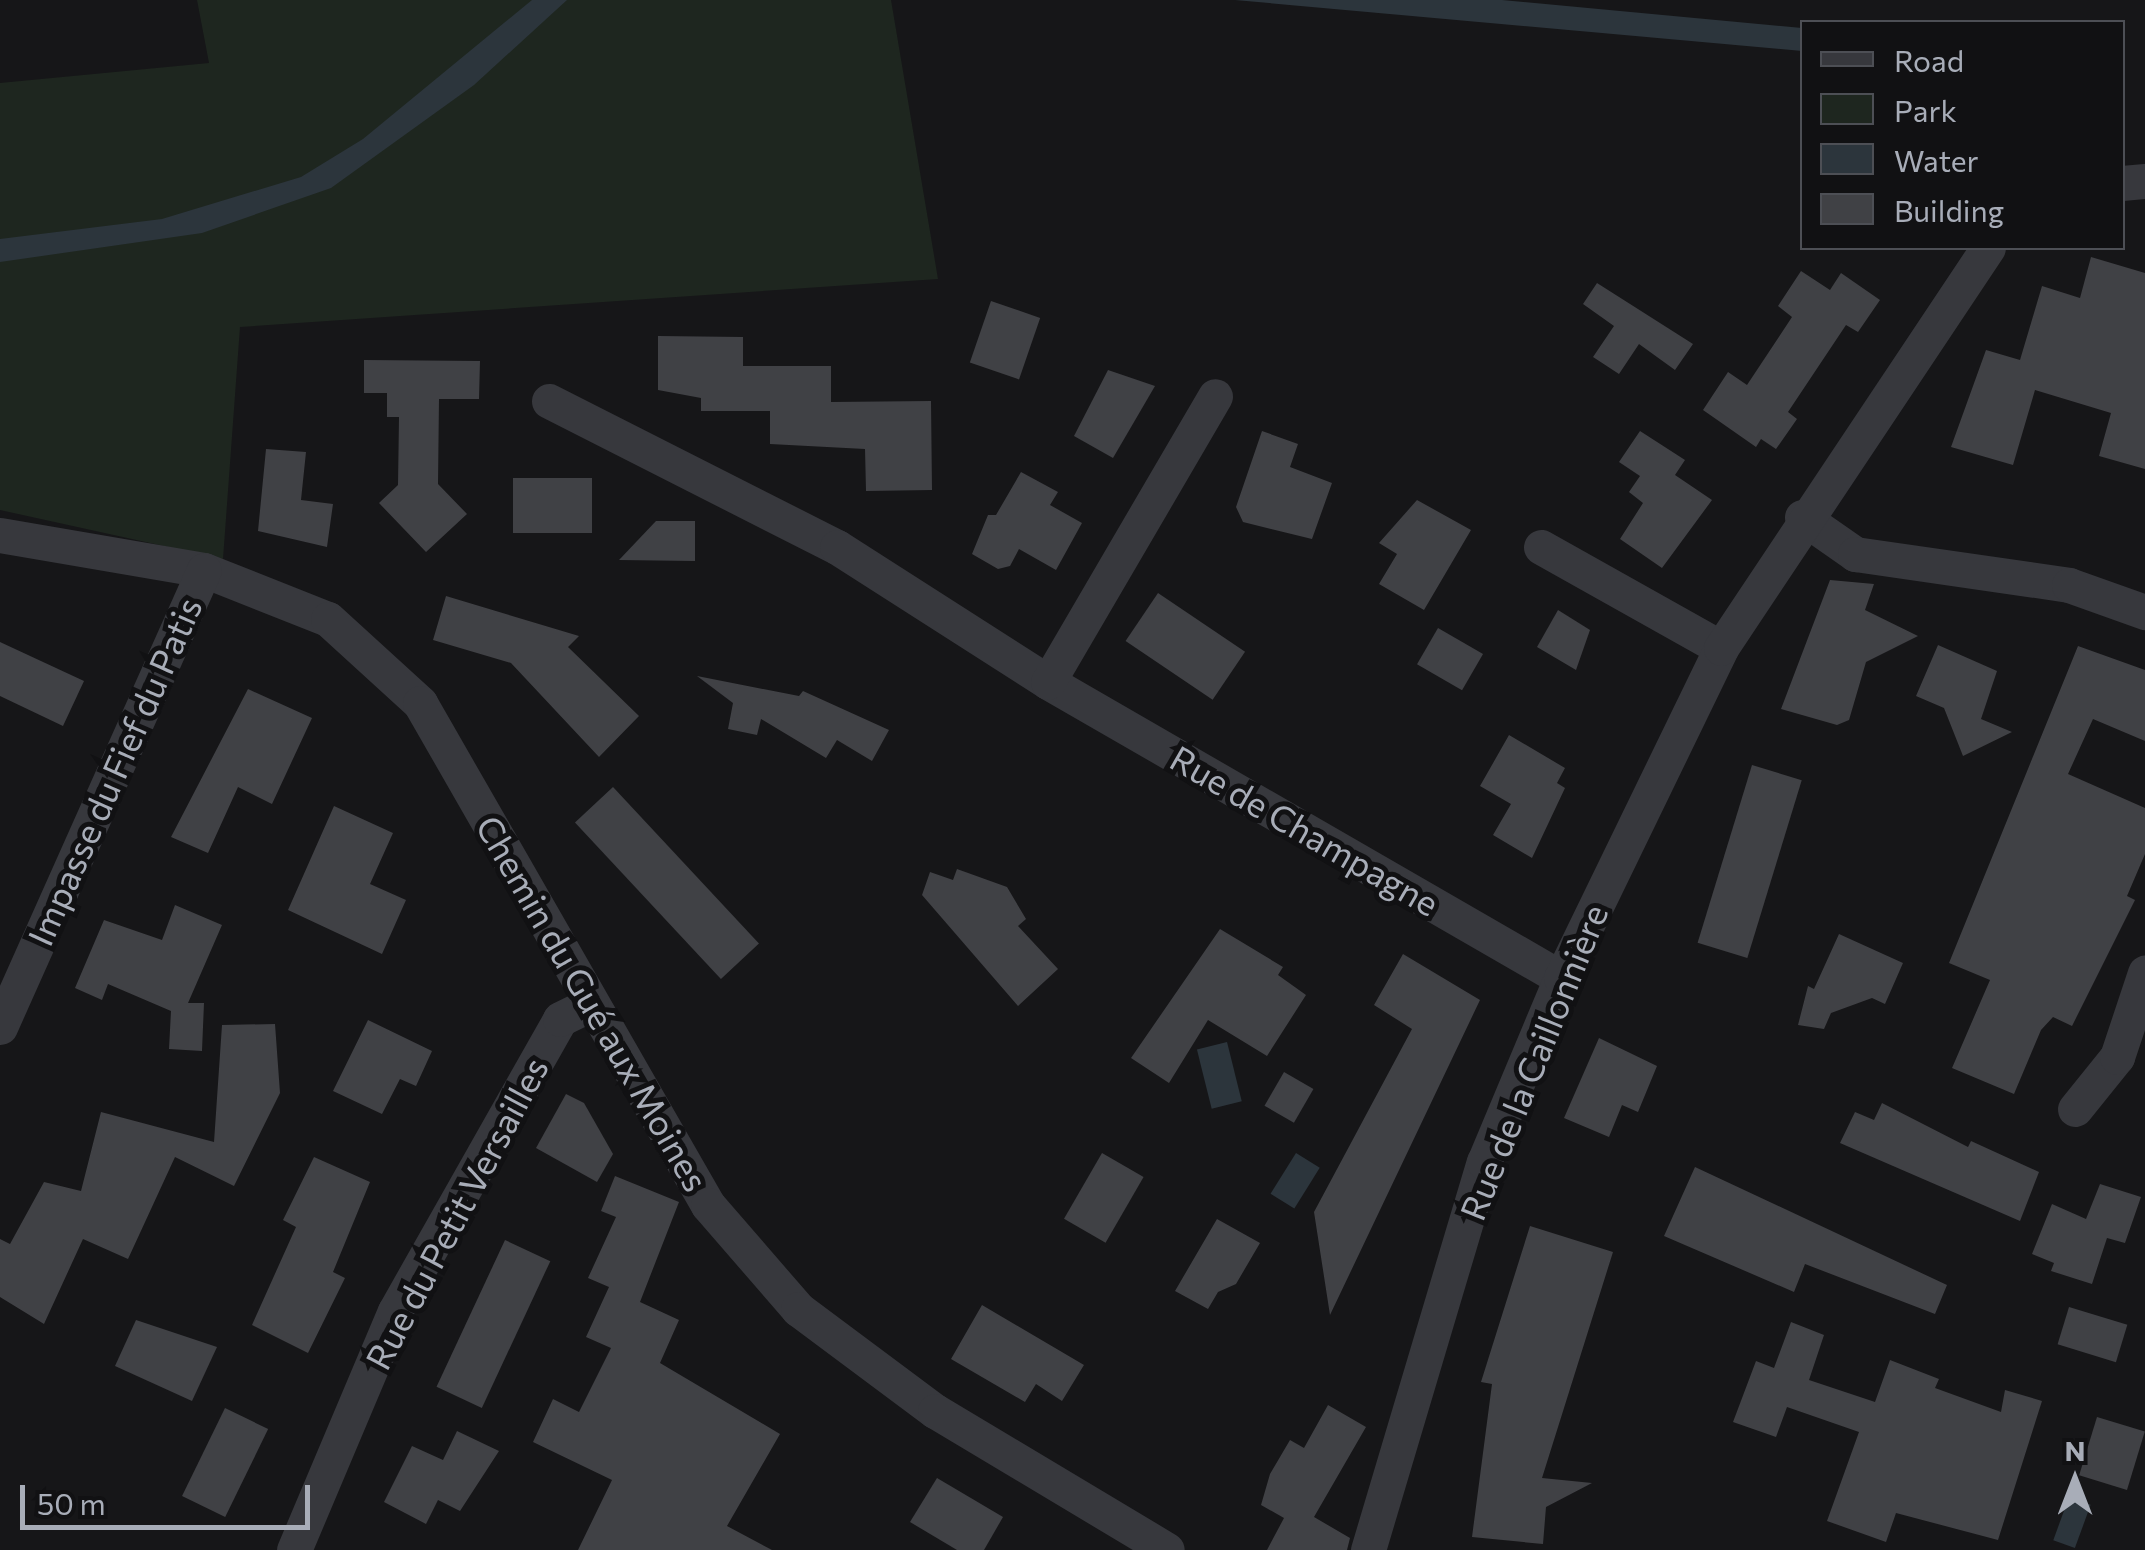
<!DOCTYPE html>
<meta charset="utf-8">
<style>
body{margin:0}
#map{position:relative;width:2145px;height:1550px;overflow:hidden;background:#161618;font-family:Commissioner,sans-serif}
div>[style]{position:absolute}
.green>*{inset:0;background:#1e261f}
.water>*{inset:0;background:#2c353c;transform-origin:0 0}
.building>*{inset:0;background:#404145;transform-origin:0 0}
.minor>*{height:35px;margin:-17.5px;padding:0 17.5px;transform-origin:17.5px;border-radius:17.5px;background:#37383d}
span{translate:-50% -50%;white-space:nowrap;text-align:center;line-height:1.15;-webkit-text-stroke:10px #111113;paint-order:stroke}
.street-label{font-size:35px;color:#a8adb8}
.legend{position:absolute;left:1800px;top:20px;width:325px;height:230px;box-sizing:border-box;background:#111113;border:2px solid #4d4f55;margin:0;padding:12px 18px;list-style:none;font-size:30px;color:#a8adb8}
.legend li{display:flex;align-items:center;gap:20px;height:50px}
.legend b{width:50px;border:2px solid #4d4f55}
.north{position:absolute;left:2025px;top:1430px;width:100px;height:100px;-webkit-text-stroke:8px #111113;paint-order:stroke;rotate:0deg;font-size:28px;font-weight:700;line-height:40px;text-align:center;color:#a8adb8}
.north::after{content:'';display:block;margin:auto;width:35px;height:45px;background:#a8adb8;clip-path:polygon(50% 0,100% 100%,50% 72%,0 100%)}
.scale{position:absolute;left:20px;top:1485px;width:290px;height:45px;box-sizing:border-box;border:5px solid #a8adb8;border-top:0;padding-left:12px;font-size:30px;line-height:35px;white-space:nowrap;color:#a8adb8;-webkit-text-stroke:8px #111113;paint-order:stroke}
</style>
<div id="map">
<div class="green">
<div style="clip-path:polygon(197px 0,891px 0,938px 279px,240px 327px,223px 559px,0 510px,0 83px,209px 63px)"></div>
</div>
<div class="water">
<div style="clip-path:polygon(532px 0,567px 0,474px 85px,331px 188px,202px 233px,0 262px,0 239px,162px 219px,301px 177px,363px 139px)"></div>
<div style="clip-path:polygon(1235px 0,1502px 0,1802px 28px,1802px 51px)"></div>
<div style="left:1227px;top:1042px;width:61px;height:31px;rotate:76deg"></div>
<div style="left:1296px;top:1153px;width:28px;height:48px;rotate:32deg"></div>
<div style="left:2069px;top:1497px;width:23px;height:46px;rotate:20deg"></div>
</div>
<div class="building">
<div style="clip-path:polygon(2091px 257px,2145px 273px,2145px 469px,2099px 456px,2111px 413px,2035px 390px,2013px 465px,1951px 447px,1986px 350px,2020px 360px,2042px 286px,2080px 298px)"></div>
<div style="clip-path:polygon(1801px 271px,1830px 290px,1841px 273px,1880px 300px,1858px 332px,1846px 325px,1788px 412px,1797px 419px,1776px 449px,1761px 439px,1756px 447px,1703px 410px,1728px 372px,1747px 385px,1792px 317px,1778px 306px)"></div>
<div style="clip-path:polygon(1597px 283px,1693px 344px,1675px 370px,1639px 344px,1619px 374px,1593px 357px,1614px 326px,1583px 304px)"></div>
<div style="left:991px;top:301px;width:52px;height:65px;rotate:19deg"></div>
<div style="clip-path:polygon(658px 336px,743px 337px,743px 366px,831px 366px,831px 402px,931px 401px,932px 490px,866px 491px,865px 449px,770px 444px,770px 411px,701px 411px,701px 398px,658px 390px)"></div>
<div style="clip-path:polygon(364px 360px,480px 361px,479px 399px,439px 399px,438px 484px,467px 514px,426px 552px,379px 503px,398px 485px,399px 417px,387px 417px,387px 393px,364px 393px)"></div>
<div style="clip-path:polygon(1108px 370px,1155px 386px,1113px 458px,1074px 436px)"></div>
<div style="clip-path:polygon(1262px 431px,1298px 444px,1290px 467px,1332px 483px,1312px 539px,1243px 522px,1236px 507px)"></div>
<div style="clip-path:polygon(1640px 431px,1685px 460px,1675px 475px,1712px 500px,1662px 568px,1620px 539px,1643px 503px,1629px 492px,1640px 476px,1619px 462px)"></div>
<div style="clip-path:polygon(266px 449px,306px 452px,301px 500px,333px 504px,327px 547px,258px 531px)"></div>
<div style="clip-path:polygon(1021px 472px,1058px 492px,1050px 505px,1082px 523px,1056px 570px,1019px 549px,1010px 566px,998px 569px,972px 554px,988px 515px,996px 515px)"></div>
<div style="left:513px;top:478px;width:79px;height:55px"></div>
<div style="clip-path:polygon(1417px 500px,1471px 530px,1424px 610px,1379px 584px,1397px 554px,1379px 543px)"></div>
<div style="clip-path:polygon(656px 521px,695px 521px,695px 561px,619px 560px)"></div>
<div style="clip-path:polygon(1830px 580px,1874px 584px,1865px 610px,1918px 636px,1866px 662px,1849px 720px,1837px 725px,1781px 709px)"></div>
<div style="left:1158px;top:593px;width:105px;height:58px;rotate:34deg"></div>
<div style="clip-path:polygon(446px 596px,579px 636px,568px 647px,639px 716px,599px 757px,511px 663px,433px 640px)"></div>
<div style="clip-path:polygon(1558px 610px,1590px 630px,1576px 670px,1537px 647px)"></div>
<div style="left:1438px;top:628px;width:52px;height:42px;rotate:30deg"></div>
<div style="clip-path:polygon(0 642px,84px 681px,63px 726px,0 696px)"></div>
<div style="clip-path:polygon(1938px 645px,1997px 671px,1981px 719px,2012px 732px,1963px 756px,1944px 708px,1916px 696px)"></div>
<div style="clip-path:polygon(2078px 646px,2145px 670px,2145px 741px,2093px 719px,2068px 774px,2145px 808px,2145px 854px,2127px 896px,2135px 900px,2072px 1026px,2053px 1017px,2041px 1030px,2014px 1094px,1952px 1068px,1990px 980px,1949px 963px)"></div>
<div style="clip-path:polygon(697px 676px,799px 696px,803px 691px,889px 730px,872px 761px,837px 740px,826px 758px,761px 719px,757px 735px,728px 729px,733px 703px)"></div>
<div style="clip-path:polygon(248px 689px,312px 718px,272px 804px,238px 787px,208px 853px,171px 837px)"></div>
<div style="clip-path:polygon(1509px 735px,1565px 768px,1557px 783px,1565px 788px,1532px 858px,1493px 835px,1511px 804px,1480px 786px)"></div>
<div style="left:1752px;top:765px;width:52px;height:186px;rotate:17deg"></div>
<div style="left:613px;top:787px;width:214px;height:52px;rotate:47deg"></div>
<div style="clip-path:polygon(334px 806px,393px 833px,370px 884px,406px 900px,382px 954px,288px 910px)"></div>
<div style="clip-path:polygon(957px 869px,1007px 887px,1026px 919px,1018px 926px,1058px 969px,1018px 1006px,922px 895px,930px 872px,953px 880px)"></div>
<div style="clip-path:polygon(175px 905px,222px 925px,188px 1003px,204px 1003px,202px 1051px,169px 1049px,171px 1011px,108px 984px,102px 1000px,75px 988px,104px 920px,162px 940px)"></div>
<div style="clip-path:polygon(1220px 929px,1283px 967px,1278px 975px,1306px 995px,1267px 1056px,1208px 1020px,1169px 1083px,1131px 1058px)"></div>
<div style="clip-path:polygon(1839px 934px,1903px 963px,1885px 1004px,1872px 998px,1831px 1013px,1824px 1029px,1798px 1025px,1808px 986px,1814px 989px)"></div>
<div style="clip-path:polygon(1403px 954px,1480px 1000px,1330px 1315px,1314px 1212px,1412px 1029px,1374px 1005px)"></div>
<div style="clip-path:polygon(368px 1020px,432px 1051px,416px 1086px,400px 1079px,382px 1114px,333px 1091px)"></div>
<div style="clip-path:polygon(275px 1024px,280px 1093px,234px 1186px,175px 1157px,128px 1259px,83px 1239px,44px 1324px,0 1297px,0 1239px,10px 1244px,44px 1182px,81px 1191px,101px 1112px,214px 1142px,222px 1025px)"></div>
<div style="clip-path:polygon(1599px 1038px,1657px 1066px,1638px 1112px,1622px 1105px,1609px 1137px,1564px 1118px)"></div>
<div style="left:1284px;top:1072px;width:34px;height:39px;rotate:30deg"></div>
<div style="clip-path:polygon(566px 1094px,584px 1103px,613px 1154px,597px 1182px,536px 1148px)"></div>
<div style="clip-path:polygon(1882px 1103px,1968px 1147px,1971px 1141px,2039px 1172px,2020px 1221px,1840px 1143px,1855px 1112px,1874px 1120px)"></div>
<div style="left:1102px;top:1153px;width:48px;height:76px;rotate:30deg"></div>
<div style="clip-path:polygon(314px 1157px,370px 1182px,333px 1272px,345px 1278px,308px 1353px,252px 1325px,296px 1227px,283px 1220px)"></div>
<div style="clip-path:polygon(1695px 1167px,1947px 1285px,1935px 1314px,1805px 1264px,1794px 1292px,1664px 1236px)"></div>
<div style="clip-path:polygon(615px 1176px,679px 1202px,640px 1302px,679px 1320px,660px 1363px,780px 1434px,727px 1526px,772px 1550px,578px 1550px,612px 1480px,533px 1442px,553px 1399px,579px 1412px,611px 1348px,586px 1337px,609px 1287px,588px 1278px,616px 1217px,601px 1211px)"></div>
<div style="clip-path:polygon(2100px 1184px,2141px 1197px,2125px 1243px,2107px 1238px,2092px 1284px,2051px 1271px,2054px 1263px,2032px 1254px,2052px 1204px,2086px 1219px)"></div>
<div style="clip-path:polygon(1217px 1219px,1260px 1243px,1236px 1284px,1218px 1292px,1208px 1309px,1175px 1291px)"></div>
<div style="clip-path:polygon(1530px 1226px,1613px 1252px,1542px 1478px,1592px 1483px,1546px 1507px,1543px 1544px,1472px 1537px,1492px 1384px,1481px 1382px)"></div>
<div style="left:505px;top:1240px;width:50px;height:162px;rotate:25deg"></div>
<div style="clip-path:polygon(982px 1305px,1084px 1365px,1062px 1401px,1036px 1384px,1025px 1402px,951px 1359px)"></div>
<div style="left:2069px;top:1307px;width:61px;height:39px;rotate:17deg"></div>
<div style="clip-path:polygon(136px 1320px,217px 1347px,192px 1401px,115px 1366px)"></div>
<div style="clip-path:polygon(1791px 1322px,1824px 1335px,1809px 1380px,1875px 1402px,1890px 1360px,1939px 1379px,1935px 1388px,2001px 1412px,2005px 1390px,2042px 1401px,1998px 1540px,1896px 1513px,1886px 1542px,1827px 1521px,1859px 1432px,1787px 1407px,1776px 1437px,1733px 1422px,1756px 1361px,1774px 1368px)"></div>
<div style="clip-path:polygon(1328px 1405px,1366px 1427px,1314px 1517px,1350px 1538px,1347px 1550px,1267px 1550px,1284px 1518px,1261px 1505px,1270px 1474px,1290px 1440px,1304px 1448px)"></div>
<div style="left:225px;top:1408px;width:48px;height:98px;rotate:26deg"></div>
<div style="left:2097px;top:1417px;width:50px;height:61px;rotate:17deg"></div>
<div style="clip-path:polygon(457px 1431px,499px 1451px,460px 1511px,438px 1500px,426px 1524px,384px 1502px,412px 1446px,443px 1460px)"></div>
<div style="clip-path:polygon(937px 1478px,1003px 1517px,984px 1550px,957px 1550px,910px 1522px)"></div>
</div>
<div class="minor">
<div style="left:2122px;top:183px;width:23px;rotate:-5deg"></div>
<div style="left:549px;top:401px;width:323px;rotate:26.9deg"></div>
<div style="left:837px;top:547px;width:250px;rotate:32.6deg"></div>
<div style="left:1048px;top:682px;width:592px;rotate:29.98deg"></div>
<div style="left:1802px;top:517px;width:65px;rotate:34.9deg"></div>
<div style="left:1855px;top:554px;width:216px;rotate:8.2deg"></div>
<div style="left:2069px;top:585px;width:81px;rotate:19.6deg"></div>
<div style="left:0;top:535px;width:207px;rotate:9.7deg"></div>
<div style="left:204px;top:570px;width:133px;rotate:21.6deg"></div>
<div style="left:328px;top:619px;width:125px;rotate:42.4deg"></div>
<div style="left:420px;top:703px;width:579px;rotate:60.16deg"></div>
<div style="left:708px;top:1205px;width:138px;rotate:49.1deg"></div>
<div style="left:798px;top:1309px;width:171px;rotate:36.7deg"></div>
<div style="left:935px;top:1411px;width:270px;rotate:30.9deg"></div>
<div style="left:1541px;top:547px;width:206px;rotate:29.3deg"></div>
<div style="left:1048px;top:682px;width:331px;rotate:-59.7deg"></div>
<div style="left:0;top:1027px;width:500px;rotate:-65.94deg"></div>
<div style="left:2075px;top:1109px;width:67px;rotate:-51.1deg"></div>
<div style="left:2117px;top:1057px;width:89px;rotate:-71.6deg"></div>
<div style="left:294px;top:1550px;width:259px;rotate:-67.1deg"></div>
<div style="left:395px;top:1311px;width:335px;rotate:-60.5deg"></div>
<div style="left:560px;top:1019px;width:34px;rotate:-26deg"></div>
<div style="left:1368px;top:1550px;width:405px;rotate:-73.4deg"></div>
<div style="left:1484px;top:1162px;width:199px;rotate:-67.3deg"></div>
<div style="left:1561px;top:978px;width:367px;rotate:-64.1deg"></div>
<div style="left:1721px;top:648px;width:481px;rotate:-56.3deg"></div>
</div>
<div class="street-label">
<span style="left:114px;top:771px;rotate:-66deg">Impasse du Fief du Patis</span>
<span style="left:1305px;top:830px;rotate:30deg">Rue de Champagne</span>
<span style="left:593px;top:1003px;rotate:60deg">Chemin du Gué aux Moines</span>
<span style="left:1533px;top:1062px;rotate:-68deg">Rue de la Caillonnière</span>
<span style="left:456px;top:1213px;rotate:-62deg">Rue du Petit Versailles</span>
</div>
<ul class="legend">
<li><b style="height:12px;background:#37383d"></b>Road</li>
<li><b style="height:28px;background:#1e261f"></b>Park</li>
<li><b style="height:28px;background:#2c353c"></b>Water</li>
<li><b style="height:28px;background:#404145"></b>Building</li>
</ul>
<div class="north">N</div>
<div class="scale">50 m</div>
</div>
